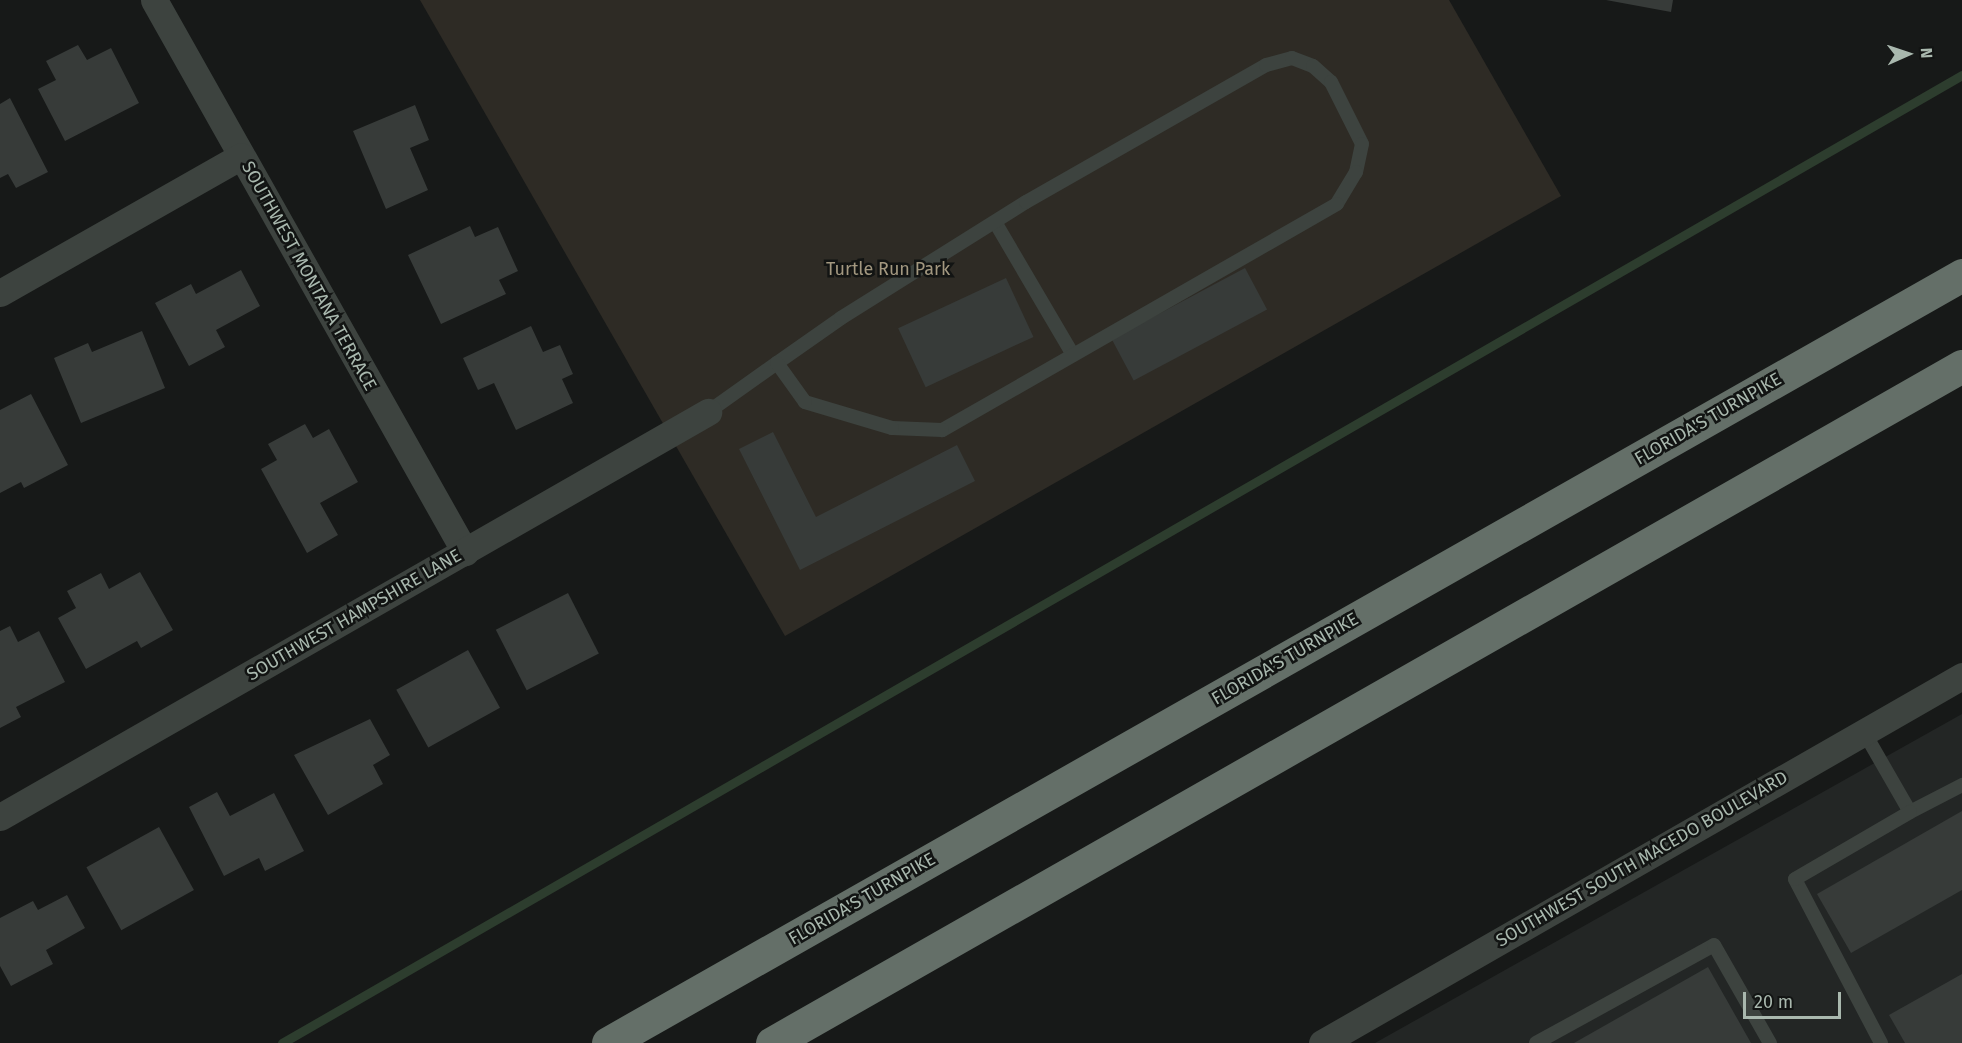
<!DOCTYPE html>
<style>
body{margin:0}
#map{position:relative;width:1962px;height:1043px;overflow:hidden;background:#171918;font-family:"Fira Sans",sans-serif}
div>[style]{position:absolute}
.built>*{inset:0;background:#232625}
.green>*{inset:0;background:#2e2b25}
.stream>*{height:9px;margin:-4.5px;padding:0 4.5px;transform-origin:4.5px;border-radius:4.5px;background:#2d3d2e}
.building>*{inset:0;background:#373b39;transform-origin:0 0}
.service>*{height:14px;margin:-7px;padding:0 7px;transform-origin:7px;border-radius:7px;background:#3d433f}
.minor>*{height:27px;margin:-13.5px;padding:0 13.5px;transform-origin:13.5px;border-radius:13.5px;background:#3d433f}
.motorway>*{height:33px;margin:-16.5px;padding:0 16.5px;transform-origin:16.5px;border-radius:16.5px;background:#646f68}
span{translate:-50% -50%;white-space:nowrap;text-align:center;line-height:1.15;-webkit-text-stroke:5px #121413;paint-order:stroke}
.park-label{font-size:18px;color:#a39880}
.street-label{font-size:18px;color:#a9b8ae}
.north{position:absolute;left:1878px;top:24px;width:60px;height:60px;-webkit-text-stroke:4px #121413;paint-order:stroke;rotate:87deg;font-size:16px;font-weight:700;line-height:24px;text-align:center;color:#a9b8ae}
.north::after{content:'';display:block;margin:auto;width:21px;height:27px;background:#a9b8ae;clip-path:polygon(50% 0,100% 100%,50% 72%,0 100%)}
.scale{position:absolute;left:1743px;top:992px;width:98px;height:27px;box-sizing:border-box;border:3px solid #a9b8ae;border-top:0;padding-left:8px;font-size:18px;line-height:21px;white-space:nowrap;color:#a9b8ae;-webkit-text-stroke:4px #121413;paint-order:stroke}
</style>
<div id="map">
<div class="built">
<div style="clip-path:polygon(1962px 714px,1962px 1043px,1375px 1043px)"></div>
</div>
<div class="green">
<div style="clip-path:polygon(420px 0,1449px 0,1561px 196px,785px 636px)"></div>
</div>
<div class="stream">
<div style="left:282px;top:1043px;width:1939px;rotate:-29.95deg"></div>
</div>
<div class="building">
<div style="clip-path:polygon(1606px 0,1673px 0,1671px 12px)"></div>
<div style="clip-path:polygon(78px 45px,87px 60px,111px 48px,139px 103px,65px 141px,38px 89px,56px 80px,46px 61px)"></div>
<div style="clip-path:polygon(10px 98px,48px 172px,16px 188px,8px 174px,0 178px,0 104px)"></div>
<div style="clip-path:polygon(415px 105px,429px 140px,410px 148px,428px 190px,386px 209px,353px 131px)"></div>
<div style="clip-path:polygon(470px 226px,475px 237px,498px 227px,518px 271px,499px 280px,506px 294px,441px 324px,408px 255px)"></div>
<div style="left:1245px;top:268px;width:47px;height:151px;rotate:62deg"></div>
<div style="clip-path:polygon(241px 270px,260px 306px,216px 330px,225px 347px,189px 366px,155px 303px,191px 284px,196px 294px)"></div>
<div style="left:1006px;top:278px;width:65px;height:119px;rotate:65deg"></div>
<div style="clip-path:polygon(531px 326px,543px 352px,560px 345px,573px 374px,562px 379px,573px 403px,516px 430px,494px 383px,478px 390px,463px 358px)"></div>
<div style="clip-path:polygon(142px 331px,165px 388px,81px 423px,54px 358px,88px 343px,92px 352px)"></div>
<div style="clip-path:polygon(31px 394px,68px 465px,24px 488px,21px 482px,0 493px,0 410px)"></div>
<div style="clip-path:polygon(305px 424px,313px 438px,329px 429px,358px 482px,320px 503px,338px 535px,307px 553px,261px 469px,277px 460px,268px 444px)"></div>
<div style="clip-path:polygon(773px 432px,816px 517px,957px 445px,975px 481px,800px 570px,739px 449px)"></div>
<div style="clip-path:polygon(140px 572px,173px 630px,141px 648px,137px 641px,86px 669px,58px 618px,76px 608px,67px 591px,101px 573px,109px 589px)"></div>
<div style="left:568px;top:593px;width:68px;height:81px;rotate:63deg"></div>
<div style="clip-path:polygon(10px 626px,18px 642px,39px 631px,65px 682px,16px 707px,21px 717px,0 728px,0 631px)"></div>
<div style="left:468px;top:650px;width:66px;height:82px;rotate:61deg"></div>
<div style="clip-path:polygon(370px 719px,390px 755px,373px 765px,383px 784px,328px 815px,294px 755px)"></div>
<div style="clip-path:polygon(217px 792px,230px 816px,274px 793px,304px 851px,265px 871px,259px 858px,224px 876px,189px 807px)"></div>
<div style="clip-path:polygon(1962px 811px,1962px 890px,1851px 953px,1817px 894px)"></div>
<div style="left:159px;top:827px;width:72px;height:83px;rotate:61deg"></div>
<div style="clip-path:polygon(67px 895px,85px 928px,46px 950px,53px 964px,11px 986px,0 966px,0 918px,33px 901px,38px 910px)"></div>
<div style="clip-path:polygon(1708px 967px,1751px 1043px,1574px 1043px)"></div>
<div style="clip-path:polygon(1962px 974px,1962px 1043px,1905px 1043px,1889px 1015px)"></div>
</div>
<div class="service">
<div style="left:995px;top:222px;width:154px;rotate:59.6deg"></div>
<div style="left:708px;top:412px;width:85px;rotate:-35.4deg"></div>
<div style="left:777px;top:363px;width:78px;rotate:-35.1deg"></div>
<div style="left:841px;top:318px;width:218px;rotate:-32.1deg"></div>
<div style="left:1026px;top:202px;width:276px;rotate:-29.7deg"></div>
<div style="left:1266px;top:65px;width:27px;rotate:-15deg"></div>
<div style="left:1292px;top:58px;width:22px;rotate:21deg"></div>
<div style="left:1313px;top:66px;width:24px;rotate:42deg"></div>
<div style="left:1331px;top:82px;width:69px;rotate:63.4deg"></div>
<div style="left:1362px;top:144px;width:29px;rotate:102deg"></div>
<div style="left:1356px;top:172px;width:37px;rotate:121deg"></div>
<div style="left:1337px;top:204px;width:455px;rotate:150.2deg"></div>
<div style="left:942px;top:430px;width:50px;rotate:-177.7deg"></div>
<div style="left:892px;top:428px;width:91px;rotate:-163.4deg"></div>
<div style="left:805px;top:402px;width:48px;rotate:-125.7deg"></div>
<div style="left:1864px;top:732px;width:92px;rotate:60.1deg"></div>
<div style="left:1910px;top:812px;width:59px;rotate:-27.4deg"></div>
<div style="left:1536px;top:1043px;width:203px;rotate:-28.8deg"></div>
<div style="left:1714px;top:945px;width:113px;rotate:60.3deg"></div>
<div style="left:1881px;top:1043px;width:185px;rotate:-117.7deg"></div>
<div style="left:1795px;top:879px;width:133px;rotate:-30.2deg"></div>
</div>
<div class="minor">
<div style="left:154px;top:0;width:634px;rotate:60.6deg"></div>
<div style="left:0;top:293px;width:277px;rotate:-29.6deg"></div>
<div style="left:0;top:817px;width:816px;rotate:-29.77deg"></div>
<div style="left:1322px;top:1043px;width:738px;rotate:-29.83deg"></div>
</div>
<div class="motorway">
<div style="left:608px;top:1043px;width:1557px;rotate:-29.56deg"></div>
<div style="left:772px;top:1043px;width:1369px;rotate:-29.64deg"></div>
</div>
<div class="park-label">
<span style="left:888px;top:269px">Turtle Run Park</span>
</div>
<div class="street-label">
<span style="left:309px;top:276px;rotate:61deg">SOUTHWEST MONTANA TERRACE</span>
<span style="left:1708px;top:419px;rotate:-30deg">FLORIDA'S TURNPIKE</span>
<span style="left:354px;top:615px;rotate:-30deg">SOUTHWEST HAMPSHIRE LANE</span>
<span style="left:1285px;top:659px;rotate:-30deg">FLORIDA'S TURNPIKE</span>
<span style="left:1642px;top:859px;rotate:-30deg">SOUTHWEST SOUTH MACEDO BOULEVARD</span>
<span style="left:862px;top:899px;rotate:-30deg">FLORIDA'S TURNPIKE</span>
</div>
<div class="north">N</div>
<div class="scale">20 m</div>
</div>
